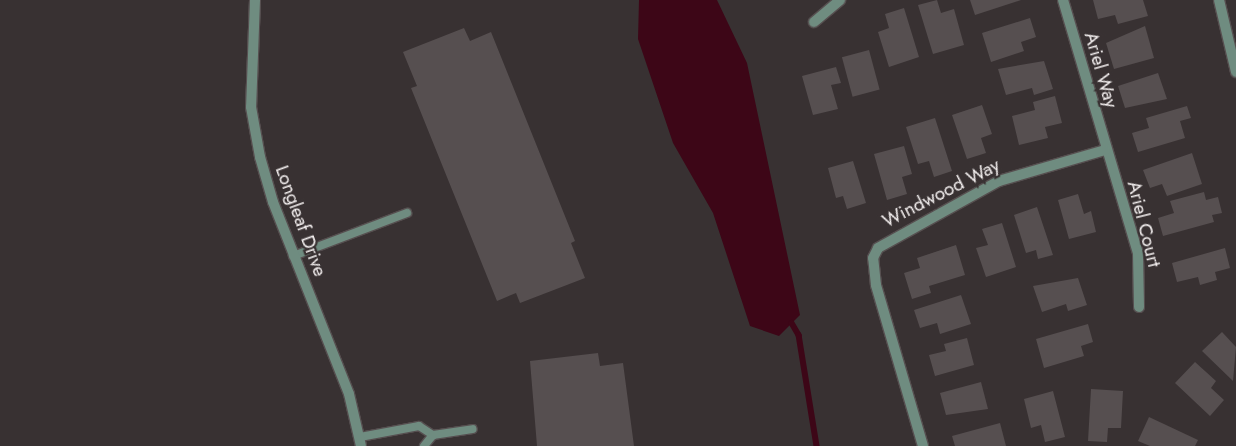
<!DOCTYPE html>
<style>
body{margin:0}
#map{position:relative;width:1236px;height:446px;overflow:hidden;background:#383132;font-family:Jost,sans-serif}
div>[style]{position:absolute}
.water>*{inset:0;background:#3d0617}
.stream>*{height:5.5px;margin:-2.75px;padding:0 2.75px;transform-origin:2.75px;border-radius:2.75px;background:#3d0617}
.building>*{inset:0;background:#564f50;transform-origin:0 0}
.roads{filter:drop-shadow(1px 0 #564f50) drop-shadow(-1px 0 #564f50) drop-shadow(0 1px #564f50) drop-shadow(0 -1px #564f50)}
.service>*{height:8px;margin:-4px;padding:0 4px;transform-origin:4px;border-radius:4px;background:#6f8c80}
.minor>*{height:10px;margin:-5px;padding:0 5px;transform-origin:5px;border-radius:5px;background:#6f8c80}
.tertiary>*{height:10px;margin:-5px;padding:0 5px;transform-origin:5px;border-radius:5px;background:#6f8c80}
span{translate:-50% -50%;white-space:nowrap;text-align:center;line-height:1.15;-webkit-text-stroke:4.5px #383132;paint-order:stroke}
.street-label{font-size:19px;color:#f2eeee}
</style>
<div id="map">
<div class="water">
<div style="clip-path:polygon(639px 0,717px 0,747px 63px,800px 315px,779px 336px,750px 326px,713px 213px,673px 143px,638px 39px)"></div>
</div>
<div class="stream">
<div style="left:792px;top:323px;width:14px;rotate:60deg"></div>
<div style="left:799px;top:335px;width:112px;rotate:80.8deg"></div>
</div>
<div class="building">
<div style="clip-path:polygon(937px 0,941px 13px,954px 9px,964px 45px,933px 54px,918px 5px)"></div>
<div style="clip-path:polygon(970px 0,1021px 0,975px 15px)"></div>
<div style="clip-path:polygon(1093px 0,1143px 0,1148px 16px,1118px 24px,1115px 15px,1098px 19px)"></div>
<div style="clip-path:polygon(904px 8px,919px 57px,889px 67px,878px 32px,889px 28px,885px 14px)"></div>
<div style="clip-path:polygon(1030px 18px,1036px 37px,1021px 42px,1024px 51px,991px 62px,982px 33px)"></div>
<div style="clip-path:polygon(1145px 26px,1154px 58px,1114px 69px,1106px 43px)"></div>
<div style="clip-path:polygon(464px 28px,470px 41px,491px 32px,575px 241px,571px 243px,585px 278px,520px 303px,516px 293px,497px 301px,411px 88px,417px 86px,403px 52px)"></div>
<div style="left:869px;top:50px;width:41px;height:28px;rotate:75deg"></div>
<div style="clip-path:polygon(1044px 61px,1053px 89px,1034px 95px,1032px 88px,1006px 95px,998px 69px)"></div>
<div style="clip-path:polygon(836px 67px,841px 83px,831px 85px,838px 109px,813px 115px,802px 76px)"></div>
<div style="clip-path:polygon(1158px 73px,1167px 99px,1125px 108px,1118px 86px)"></div>
<div style="clip-path:polygon(1055px 96px,1062px 123px,1045px 127px,1048px 138px,1019px 145px,1012px 116px,1035px 110px,1033px 102px)"></div>
<div style="clip-path:polygon(982px 105px,992px 134px,981px 138px,986px 153px,967px 159px,952px 115px)"></div>
<div style="clip-path:polygon(1187px 106px,1191px 118px,1180px 121px,1185px 138px,1138px 152px,1132px 133px,1149px 128px,1146px 118px)"></div>
<div style="clip-path:polygon(935px 118px,952px 171px,934px 177px,929px 161px,918px 164px,906px 127px)"></div>
<div style="clip-path:polygon(904px 146px,912px 174px,902px 177px,907px 194px,887px 200px,874px 154px)"></div>
<div style="clip-path:polygon(1192px 153px,1202px 184px,1167px 196px,1162px 184px,1150px 188px,1143px 170px)"></div>
<div style="clip-path:polygon(853px 161px,866px 203px,847px 209px,843px 196px,836px 198px,828px 168px)"></div>
<div style="clip-path:polygon(1204px 192px,1206px 200px,1218px 197px,1222px 213px,1212px 215px,1214px 222px,1163px 236px,1158px 218px,1174px 213px,1170px 201px)"></div>
<div style="clip-path:polygon(1078px 194px,1084px 214px,1091px 211px,1096px 232px,1069px 239px,1058px 200px)"></div>
<div style="clip-path:polygon(1037px 207px,1053px 255px,1038px 259px,1036px 250px,1026px 253px,1014px 215px)"></div>
<div style="clip-path:polygon(1002px 223px,1016px 267px,986px 277px,976px 248px,988px 245px,982px 229px)"></div>
<div style="clip-path:polygon(956px 245px,965px 275px,929px 286px,931px 293px,912px 299px,904px 273px,920px 268px,917px 258px)"></div>
<div style="clip-path:polygon(1225px 248px,1230px 268px,1215px 272px,1217px 280px,1200px 285px,1198px 277px,1177px 282px,1172px 263px)"></div>
<div style="clip-path:polygon(1078px 278px,1087px 305px,1068px 311px,1066px 304px,1042px 312px,1033px 286px)"></div>
<div style="clip-path:polygon(961px 295px,971px 324px,940px 334px,937px 323px,920px 328px,914px 310px)"></div>
<div style="clip-path:polygon(1088px 324px,1093px 342px,1081px 346px,1084px 356px,1044px 368px,1036px 339px)"></div>
<div style="clip-path:polygon(1222px 332px,1236px 347px,1233px 381px,1202px 351px)"></div>
<div style="clip-path:polygon(967px 338px,974px 365px,935px 376px,929px 355px,946px 351px,944px 344px)"></div>
<div style="clip-path:polygon(598px 353px,600px 366px,623px 363px,634px 446px,537px 446px,530px 361px)"></div>
<div style="clip-path:polygon(1195px 362px,1216px 381px,1211px 388px,1224px 400px,1210px 416px,1175px 383px)"></div>
<div style="clip-path:polygon(981px 382px,988px 409px,946px 415px,940px 393px)"></div>
<div style="clip-path:polygon(1091px 389px,1123px 391px,1121px 428px,1108px 428px,1107px 442px,1088px 441px)"></div>
<div style="clip-path:polygon(1053px 391px,1065px 437px,1045px 442px,1041px 425px,1031px 428px,1024px 399px)"></div>
<div style="clip-path:polygon(1149px 417px,1198px 440px,1195px 446px,1150px 446px,1138px 441px)"></div>
<div style="clip-path:polygon(1000px 423px,1006px 446px,955px 446px,952px 436px)"></div>
</div>
<div class="roads">
<div class="service">
<div style="left:293px;top:256px;width:122px;rotate:-20.7deg"></div>
<div style="left:360px;top:437px;width:60px;rotate:-10.6deg"></div>
<div style="left:419px;top:426px;width:17px;rotate:33deg"></div>
<div style="left:424px;top:446px;width:14px;rotate:-51deg"></div>
<div style="left:433px;top:435px;width:40px;rotate:-8.5deg"></div>
</div>
<div class="minor">
<div style="left:255px;top:0;width:107px;rotate:92.1deg"></div>
<div style="left:251px;top:107px;width:51px;rotate:79.8deg"></div>
<div style="left:260px;top:157px;width:47px;rotate:73.9deg"></div>
<div style="left:273px;top:202px;width:206px;rotate:68.4deg"></div>
<div style="left:349px;top:394px;width:53px;rotate:77deg"></div>
<div style="left:1063px;top:0;width:265px;rotate:73.5deg"></div>
<div style="left:1138px;top:254px;width:53px;rotate:88.9deg"></div>
<div style="left:814px;top:22px;width:34px;rotate:-40deg"></div>
<div style="left:923px;top:446px;width:168px;rotate:-106.3deg"></div>
<div style="left:876px;top:285px;width:27px;rotate:-96deg"></div>
<div style="left:873px;top:258px;width:11px;rotate:-63deg"></div>
<div style="left:878px;top:248px;width:138px;rotate:-29deg"></div>
<div style="left:999px;top:181px;width:110px;rotate:-16.3deg"></div>
</div>
<div class="tertiary">
<div style="left:1219px;top:0;width:74px;rotate:76.7deg"></div>
</div>
</div>
<div class="street-label">
<span style="left:1101px;top:70px;rotate:74deg">Ariel Way</span>
<span style="left:941px;top:193px;rotate:-27deg">Windwood Way</span>
<span style="left:301px;top:221px;rotate:70deg">Longleaf Drive</span>
<span style="left:1144px;top:224px;rotate:76deg">Ariel Court</span>
</div>
</div>
